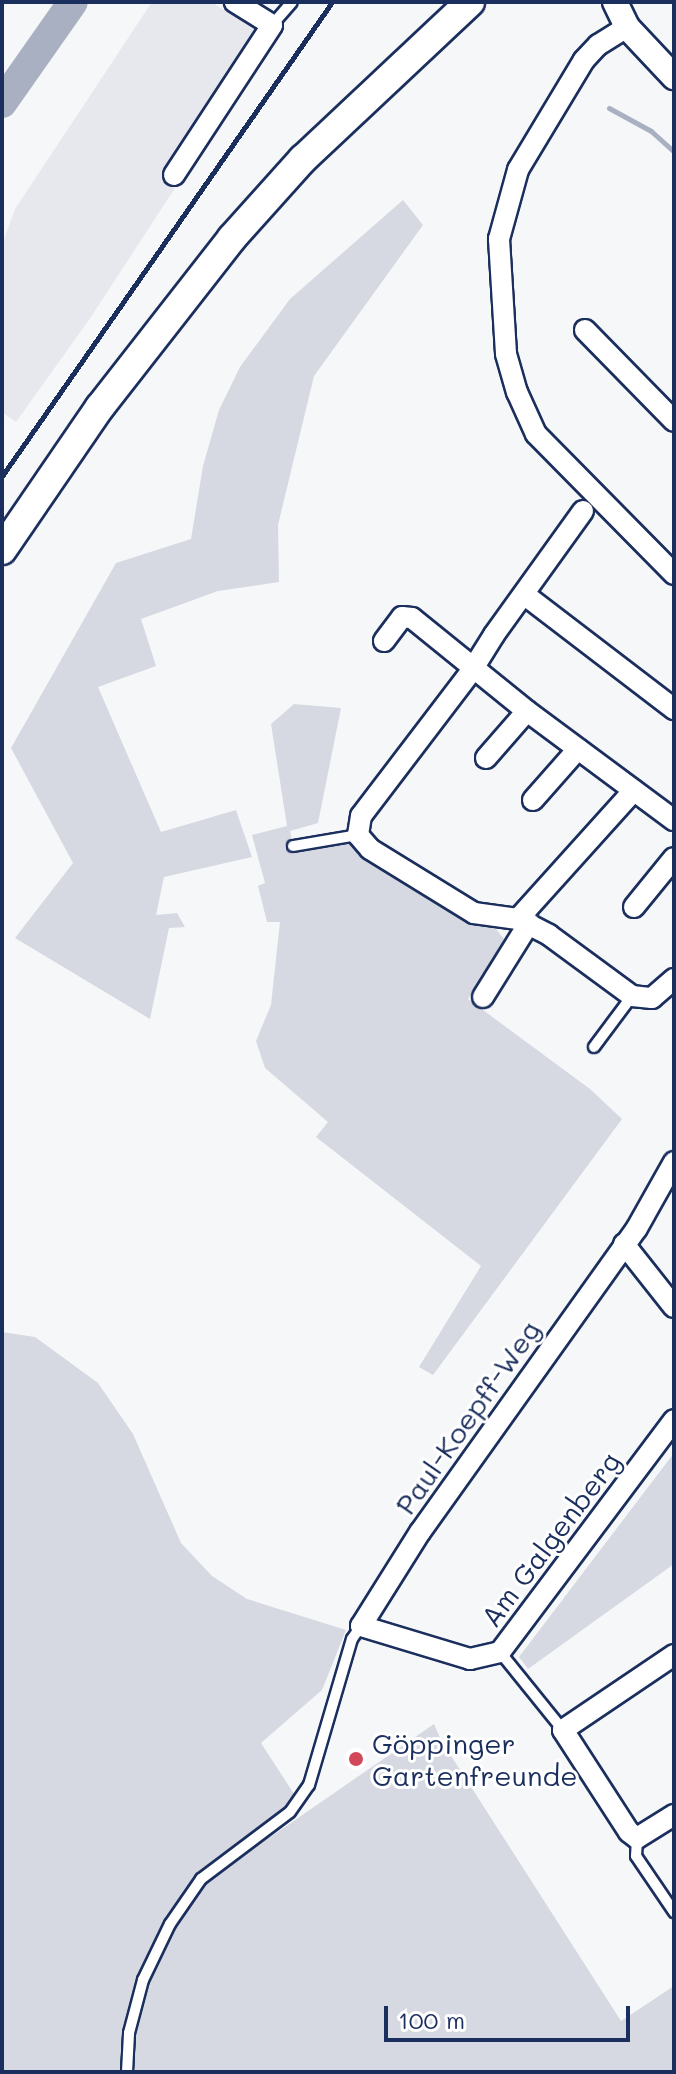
<!DOCTYPE html>
<meta charset="utf-8">
<style>
body{margin:0}
#map{position:relative;width:676px;height:2074px;overflow:hidden;background:#f6f7f9;font-family:Mali,sans-serif}
div>[style]{position:absolute}
.built>*{inset:0;background:#e6e8ee}
.green>*{inset:0;background:#d6d9e2}
.stream>*{height:5px;margin:-2.5px;padding:0 2.5px;transform-origin:2.5px;border-radius:2.5px;background:#a9b0c1}
.river>*{height:30px;margin:-15px;padding:0 15px;transform-origin:15px;border-radius:15px;background:#a9b0c1}
.roads{filter:drop-shadow(2px 0 #1b2f5e) drop-shadow(-2px 0 #1b2f5e) drop-shadow(0 2px #1b2f5e) drop-shadow(0 -2px #1b2f5e)}
.service>*{height:10px;margin:-5px;padding:0 5px;transform-origin:5px;border-radius:5px;background:#fff}
.minor>*{height:20px;margin:-10px;padding:0 10px;transform-origin:10px;border-radius:10px;background:#fff}
.tertiary>*{height:24px;margin:-12px;padding:0 12px;transform-origin:12px;border-radius:12px;background:#fff}
.secondary>*{height:28px;margin:-14px;padding:0 14px;transform-origin:14px;border-radius:14px;background:#fff}
.rail>*{height:5px;margin:-2.5px;padding:0 2.5px;transform-origin:2.5px;border-radius:2.5px;background:#1b2f5e}
.dots>*{width:22px;height:22px;translate:-50% -50%;box-sizing:border-box;border:4px solid #fff;border-radius:50%}
span{translate:-50% -50%;white-space:nowrap;text-align:center;line-height:1.15;-webkit-text-stroke:6px #fff;paint-order:stroke}
.street-label{font-size:28px;color:#1b2f5e}
.poi-label{font-size:28px;color:#1b2f5e}
.left{translate:0 -50%;text-align:left}
.frame{position:absolute;inset:0;border:4px solid #1b2f5e;pointer-events:none}
.scale{position:absolute;left:384px;top:2006px;width:246px;height:36px;box-sizing:border-box;border:4px solid #1b2f5e;border-top:0;padding-left:10px;font-size:24px;line-height:28px;white-space:nowrap;color:#1b2f5e;-webkit-text-stroke:6px #fff;paint-order:stroke}
</style>
<div id="map">
<div class="built">
<div style="clip-path:polygon(152px 2px,211px 2px,272px 39px,91px 317px,16px 422px,2px 412px,2px 245px,15px 209px)"></div>
</div>
<div class="green">
<div style="clip-path:polygon(403px 200px,423px 225px,314px 376px,278px 525px,279px 582px,218px 591px,141px 619px,156px 666px,98px 687px,161px 832px,236px 810px,252px 857px,164px 877px,156px 915px,177px 913px,185px 927px,169px 928px,150px 1019px,15px 938px,73px 863px,11px 748px,116px 563px,191px 539px,203px 466px,219px 410px,240px 367px,290px 299px)"></div>
<div style="clip-path:polygon(294px 704px,341px 708px,318px 823px,290px 831px,294px 850px,354px 843px,430px 897px,476px 924px,492px 924px,504px 939px,468px 999px,590px 1089px,622px 1119px,433px 1375px,419px 1367px,481px 1266px,316px 1137px,328px 1122px,265px 1068px,256px 1041px,271px 1005px,280px 922px,267px 922px,258px 886px,265px 883px,252px 835px,287px 826px,271px 724px)"></div>
<div style="clip-path:polygon(2px 1332px,35px 1337px,98px 1383px,133px 1434px,181px 1543px,212px 1576px,247px 1599px,346px 1630px,322px 1690px,261px 1743px,296px 1797px,269px 1838px,434px 1724px,441px 1740px,621px 2021px,674px 1986px,674px 2072px,2px 2072px)"></div>
<div style="clip-path:polygon(674px 1453px,674px 1564px,528px 1669px,519px 1657px)"></div>
</div>
<div class="stream">
<div style="left:609px;top:108px;width:48px;rotate:28.7deg"></div>
<div style="left:651px;top:131px;width:31px;rotate:42deg"></div>
</div>
<div class="river">
<div style="left:2px;top:103px;width:123px;rotate:-54.9deg"></div>
</div>
<div class="roads">
<div class="service">
<div style="left:272px;top:25px;width:30px;rotate:-49deg"></div>
<div style="left:293px;top:846px;width:66px;rotate:-9.6deg"></div>
<div style="left:594px;top:1047px;width:64px;rotate:-53.3deg"></div>
<div style="left:500px;top:1652px;width:100px;rotate:51.1deg"></div>
<div style="left:637px;top:1838px;width:18px;rotate:93deg"></div>
<div style="left:636px;top:1856px;width:68px;rotate:55.8deg"></div>
<div style="left:127px;top:2072px;width:39px;rotate:-87deg"></div>
<div style="left:129px;top:2033px;width:55px;rotate:-75.2deg"></div>
<div style="left:143px;top:1980px;width:62px;rotate:-64.3deg"></div>
<div style="left:170px;top:1924px;width:55px;rotate:-55.4deg"></div>
<div style="left:201px;top:1879px;width:111px;rotate:-37deg"></div>
<div style="left:290px;top:1812px;width:33px;rotate:-55deg"></div>
<div style="left:309px;top:1785px;width:152px;rotate:-73.6deg"></div>
<div style="left:352px;top:1639px;width:16px;rotate:-55deg"></div>
</div>
<div class="minor">
<div style="left:627px;top:27px;width:34px;rotate:148deg"></div>
<div style="left:598px;top:45px;width:21px;rotate:133deg"></div>
<div style="left:584px;top:60px;width:128px;rotate:121deg"></div>
<div style="left:518px;top:170px;width:72px;rotate:105.4deg"></div>
<div style="left:499px;top:239px;width:115px;rotate:86.5deg"></div>
<div style="left:506px;top:354px;width:40px;rotate:74deg"></div>
<div style="left:517px;top:392px;width:46px;rotate:65.7deg"></div>
<div style="left:536px;top:434px;width:197px;rotate:45.4deg"></div>
<div style="left:174px;top:175px;width:179px;rotate:-56.8deg"></div>
<div style="left:272px;top:25px;width:44px;rotate:-148.1deg"></div>
<div style="left:585px;top:330px;width:127px;rotate:45.6deg"></div>
<div style="left:583px;top:511px;width:153px;rotate:125.7deg"></div>
<div style="left:494px;top:635px;width:40px;rotate:122deg"></div>
<div style="left:473px;top:669px;width:185px;rotate:127.3deg"></div>
<div style="left:361px;top:816px;width:19px;rotate:99deg"></div>
<div style="left:358px;top:835px;width:18px;rotate:49deg"></div>
<div style="left:370px;top:849px;width:122px;rotate:31.6deg"></div>
<div style="left:474px;top:913px;width:44px;rotate:7.8deg"></div>
<div style="left:518px;top:919px;width:35px;rotate:27deg"></div>
<div style="left:549px;top:935px;width:103px;rotate:36.3deg"></div>
<div style="left:632px;top:996px;width:20px;rotate:6deg"></div>
<div style="left:652px;top:998px;width:29px;rotate:-41deg"></div>
<div style="left:525px;top:595px;width:188px;rotate:37.4deg"></div>
<div style="left:384px;top:641px;width:30px;rotate:-53deg"></div>
<div style="left:402px;top:617px;width:10px;rotate:6deg"></div>
<div style="left:412px;top:618px;width:148px;rotate:39deg"></div>
<div style="left:527px;top:711px;width:183px;rotate:36.6deg"></div>
<div style="left:486px;top:758px;width:62px;rotate:-48.9deg"></div>
<div style="left:533px;top:800px;width:68px;rotate:-48.6deg"></div>
<div style="left:634px;top:907px;width:63px;rotate:-50.8deg"></div>
<div style="left:518px;top:919px;width:173px;rotate:-48deg"></div>
<div style="left:483px;top:997px;width:87px;rotate:-58.1deg"></div>
<div style="left:674px;top:1162px;width:76px;rotate:119.3deg"></div>
<div style="left:637px;top:1228px;width:374px;rotate:125.5deg"></div>
<div style="left:420px;top:1532px;width:111px;rotate:122.1deg"></div>
<div style="left:361px;top:1626px;width:114px;rotate:16.8deg"></div>
<div style="left:470px;top:1659px;width:31px;rotate:-13deg"></div>
<div style="left:500px;top:1652px;width:290px;rotate:-53.1deg"></div>
<div style="left:624px;top:1244px;width:80px;rotate:51.6deg"></div>
<div style="left:674px;top:1655px;width:134px;rotate:146deg"></div>
<div style="left:563px;top:1730px;width:121px;rotate:57.1deg"></div>
<div style="left:629px;top:1832px;width:10px;rotate:37deg"></div>
<div style="left:637px;top:1838px;width:44px;rotate:-31.9deg"></div>
</div>
<div class="tertiary">
<div style="left:615px;top:2px;width:28px;rotate:64deg"></div>
<div style="left:627px;top:27px;width:69px;rotate:46.8deg"></div>
</div>
<div class="secondary">
<div style="left:2px;top:550px;width:173px;rotate:-55.6deg"></div>
<div style="left:100px;top:407px;width:214px;rotate:-52deg"></div>
<div style="left:232px;top:238px;width:106px;rotate:-48.1deg"></div>
<div style="left:303px;top:159px;width:229px;rotate:-43.2deg"></div>
</div>
</div>
<div class="rail">
<div style="left:2px;top:476px;width:578px;rotate:-55.15deg"></div>
</div>
<div class="dots">
<div style="left:356px;top:1759px;background:#d1495b"></div>
</div>
<div class="street-label">
<span style="left:467px;top:1417px;rotate:-55deg">Paul-Koepff-Weg</span>
<span style="left:550px;top:1539px;rotate:-53deg">Am Galgenberg</span>
</div>
<div class="poi-label">
<span class="left" style="left:372px;top:1759px">Göppinger<br>Gartenfreunde</span>
</div>
<div class="frame"></div>
<div class="scale">100 m</div>
</div>
